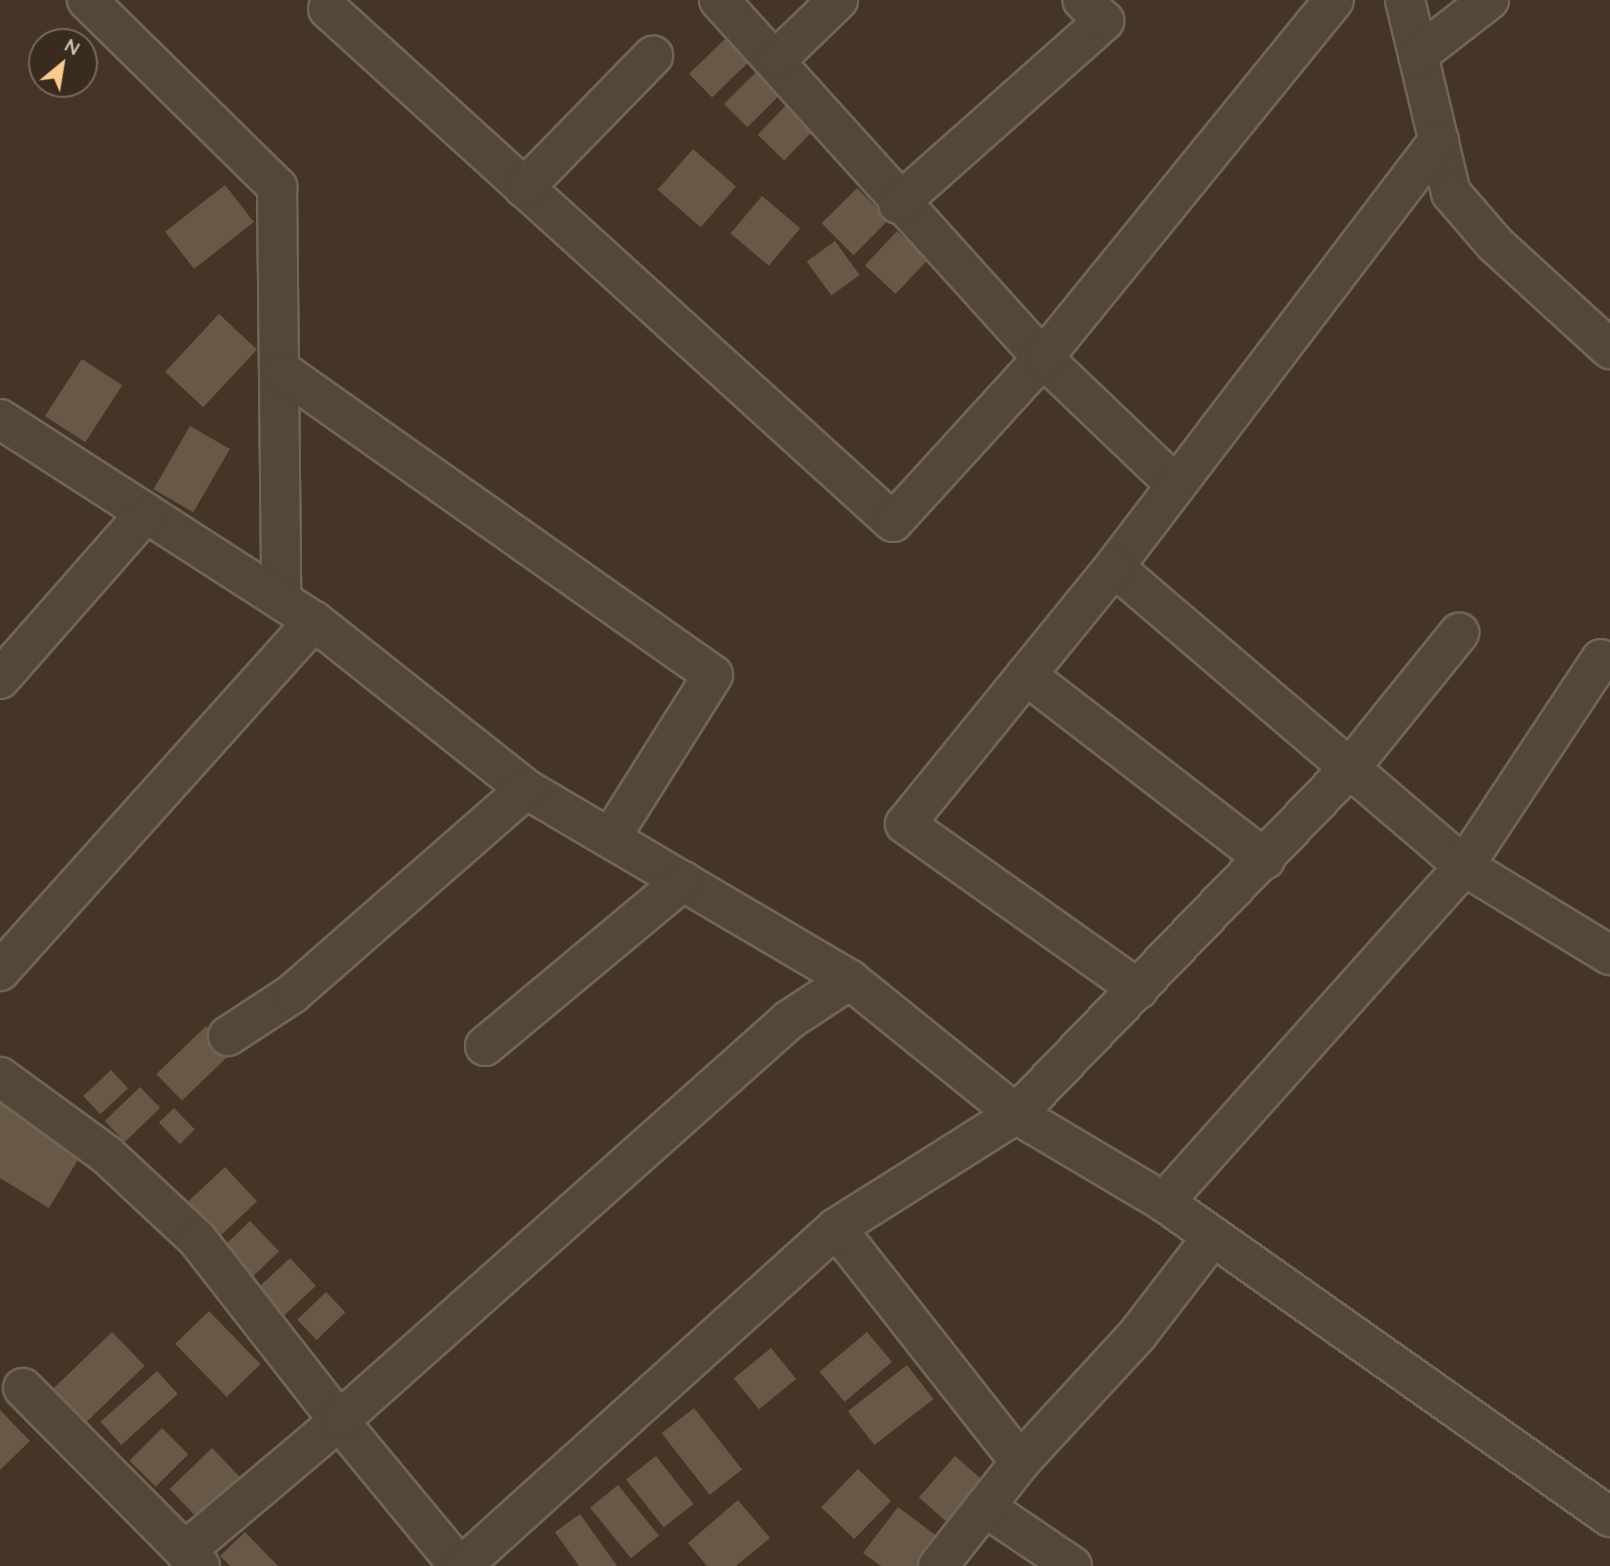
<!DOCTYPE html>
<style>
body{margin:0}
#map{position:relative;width:1610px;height:1566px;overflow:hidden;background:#443526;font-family:Quicksand,sans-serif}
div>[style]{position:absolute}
.building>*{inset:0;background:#685947;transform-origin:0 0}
.roads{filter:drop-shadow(2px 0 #706559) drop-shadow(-2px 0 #706559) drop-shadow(0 2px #706559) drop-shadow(0 -2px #706559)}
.minor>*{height:38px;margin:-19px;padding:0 19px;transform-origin:19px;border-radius:19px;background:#53473a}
span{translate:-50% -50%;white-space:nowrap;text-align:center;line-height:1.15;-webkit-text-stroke:5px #392c1f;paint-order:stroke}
.north{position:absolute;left:28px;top:28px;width:70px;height:70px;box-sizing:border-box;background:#392c1f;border:2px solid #74685c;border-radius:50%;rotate:30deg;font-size:19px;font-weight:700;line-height:28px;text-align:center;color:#cdc3b8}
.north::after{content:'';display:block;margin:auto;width:24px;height:32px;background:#fcca8d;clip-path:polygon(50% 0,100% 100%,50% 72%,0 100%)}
</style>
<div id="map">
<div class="building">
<div style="left:725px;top:39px;width:33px;height:50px;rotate:46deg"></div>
<div style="left:758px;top:70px;width:33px;height:48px;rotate:45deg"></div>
<div style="left:793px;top:98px;width:37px;height:51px;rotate:44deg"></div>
<div style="left:693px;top:149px;width:57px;height:54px;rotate:41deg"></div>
<div style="left:225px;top:185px;width:47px;height:76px;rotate:52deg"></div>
<div style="left:857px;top:188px;width:45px;height:50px;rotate:45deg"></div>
<div style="left:762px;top:196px;width:50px;height:49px;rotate:40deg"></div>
<div style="left:897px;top:231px;width:42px;height:47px;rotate:43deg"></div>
<div style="left:835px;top:241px;width:42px;height:35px;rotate:54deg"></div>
<div style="left:219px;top:314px;width:52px;height:79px;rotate:43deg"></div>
<div style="left:82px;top:359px;width:48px;height:68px;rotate:33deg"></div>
<div style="left:190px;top:426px;width:46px;height:73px;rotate:30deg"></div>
<div style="left:206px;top:1026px;width:37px;height:69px;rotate:46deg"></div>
<div style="left:111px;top:1070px;width:25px;height:38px;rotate:47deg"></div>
<div style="left:140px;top:1087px;width:29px;height:49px;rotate:46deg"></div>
<div style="clip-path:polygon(0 1103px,82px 1153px,49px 1208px,0 1178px)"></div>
<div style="left:174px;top:1108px;width:30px;height:21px;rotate:46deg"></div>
<div style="left:225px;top:1167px;width:47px;height:51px;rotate:47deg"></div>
<div style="left:250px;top:1221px;width:42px;height:37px;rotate:46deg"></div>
<div style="left:290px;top:1258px;width:38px;height:44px;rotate:47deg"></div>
<div style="left:326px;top:1292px;width:28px;height:40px;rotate:46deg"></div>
<div style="left:209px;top:1311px;width:74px;height:47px;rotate:46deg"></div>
<div style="left:112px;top:1332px;width:47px;height:85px;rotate:46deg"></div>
<div style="left:867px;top:1332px;width:39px;height:62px;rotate:50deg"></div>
<div style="left:771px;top:1348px;width:40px;height:48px;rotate:51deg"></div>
<div style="left:907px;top:1365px;width:43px;height:75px;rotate:52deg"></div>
<div style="left:157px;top:1371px;width:31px;height:76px;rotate:48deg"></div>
<div style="left:694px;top:1408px;width:78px;height:41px;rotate:52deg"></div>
<div style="clip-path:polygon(0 1410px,30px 1441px,0 1470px)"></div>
<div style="left:162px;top:1428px;width:37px;height:46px;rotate:45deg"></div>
<div style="left:212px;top:1448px;width:43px;height:59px;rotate:46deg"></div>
<div style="left:656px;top:1456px;width:61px;height:38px;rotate:52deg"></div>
<div style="left:955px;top:1456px;width:41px;height:55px;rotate:41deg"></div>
<div style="left:858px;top:1469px;width:46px;height:53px;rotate:44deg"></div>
<div style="left:618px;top:1485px;width:65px;height:36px;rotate:51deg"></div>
<div style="clip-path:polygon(738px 1500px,770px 1538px,736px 1566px,707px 1566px,688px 1543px)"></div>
<div style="clip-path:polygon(898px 1507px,938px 1537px,917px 1566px,881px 1566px,863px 1553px)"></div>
<div style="clip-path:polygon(580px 1514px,617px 1566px,579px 1566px,555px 1532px)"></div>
<div style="clip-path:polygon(245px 1532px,278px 1566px,230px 1566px,220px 1556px)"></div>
</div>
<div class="roads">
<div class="minor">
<div style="left:87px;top:0;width:267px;rotate:44.5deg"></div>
<div style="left:277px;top:187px;width:413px;rotate:89.4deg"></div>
<div style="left:719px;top:0;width:483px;rotate:47.9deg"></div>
<div style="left:1043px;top:358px;width:184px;rotate:43.7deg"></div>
<div style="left:1405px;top:0;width:198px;rotate:76.6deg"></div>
<div style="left:1451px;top:193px;width:67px;rotate:49.2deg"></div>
<div style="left:1495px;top:244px;width:156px;rotate:42.4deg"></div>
<div style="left:328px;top:9px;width:763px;rotate:42.24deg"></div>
<div style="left:893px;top:522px;width:222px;rotate:-47.6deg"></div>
<div style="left:1043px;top:358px;width:461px;rotate:-50.9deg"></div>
<div style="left:1418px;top:55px;width:90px;rotate:-37.8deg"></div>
<div style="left:777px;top:59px;width:85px;rotate:-44deg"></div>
<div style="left:1439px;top:140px;width:537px;rotate:127.28deg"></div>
<div style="left:1114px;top:567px;width:460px;rotate:40.5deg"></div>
<div style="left:1464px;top:866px;width:248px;rotate:-56.5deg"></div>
<div style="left:524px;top:188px;width:185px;rotate:-45.7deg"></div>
<div style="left:898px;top:204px;width:276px;rotate:-41.6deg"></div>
<div style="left:1104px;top:21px;width:30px;rotate:-136deg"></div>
<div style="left:282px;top:371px;width:527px;rotate:35.2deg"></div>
<div style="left:713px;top:675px;width:191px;rotate:122.2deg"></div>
<div style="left:0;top:419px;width:373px;rotate:32.8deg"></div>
<div style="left:314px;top:621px;width:270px;rotate:38.4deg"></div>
<div style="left:526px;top:789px;width:376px;rotate:30.5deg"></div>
<div style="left:850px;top:980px;width:213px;rotate:38.9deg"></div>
<div style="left:1016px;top:1114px;width:172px;rotate:30.7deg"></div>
<div style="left:1164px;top:1202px;width:546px;rotate:35.23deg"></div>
<div style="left:1114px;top:567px;width:331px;rotate:129.1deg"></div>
<div style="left:905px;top:824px;width:286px;rotate:35.3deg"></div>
<div style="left:1026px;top:675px;width:302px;rotate:37.6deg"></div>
<div style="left:0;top:679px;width:221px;rotate:-48.7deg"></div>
<div style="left:0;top:971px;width:470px;rotate:-48.1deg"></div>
<div style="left:228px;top:1036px;width:77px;rotate:-33.3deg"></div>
<div style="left:292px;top:994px;width:311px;rotate:-41.2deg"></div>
<div style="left:485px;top:1046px;width:258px;rotate:-39.8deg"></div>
<div style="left:0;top:1077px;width:132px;rotate:36.1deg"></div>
<div style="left:107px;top:1155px;width:123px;rotate:43deg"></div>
<div style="left:197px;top:1239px;width:231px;rotate:52deg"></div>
<div style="left:339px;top:1421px;width:202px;rotate:139.8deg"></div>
<div style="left:1164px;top:1202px;width:450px;rotate:-48.2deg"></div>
<div style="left:1464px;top:866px;width:171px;rotate:31.4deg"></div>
<div style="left:836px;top:1228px;width:298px;rotate:51.8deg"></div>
<div style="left:23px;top:1388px;width:251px;rotate:45.2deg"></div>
<div style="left:985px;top:1507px;width:105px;rotate:34.1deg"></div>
<div style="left:459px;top:1566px;width:188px;rotate:-129.6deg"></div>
<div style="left:339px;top:1421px;width:603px;rotate:-41.7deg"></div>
<div style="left:789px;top:1020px;width:73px;rotate:-33.3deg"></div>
<div style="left:462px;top:1566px;width:504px;rotate:-42.11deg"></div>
<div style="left:836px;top:1228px;width:213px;rotate:-32.3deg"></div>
<div style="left:1016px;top:1114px;width:481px;rotate:-46deg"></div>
<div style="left:1350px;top:768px;width:174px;rotate:-51.1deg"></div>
<div style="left:938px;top:1566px;width:132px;rotate:-51.7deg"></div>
<div style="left:1020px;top:1462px;width:173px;rotate:-47.3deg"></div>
<div style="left:1137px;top:1335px;width:121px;rotate:-52.4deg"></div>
</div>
</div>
<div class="north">N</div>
</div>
